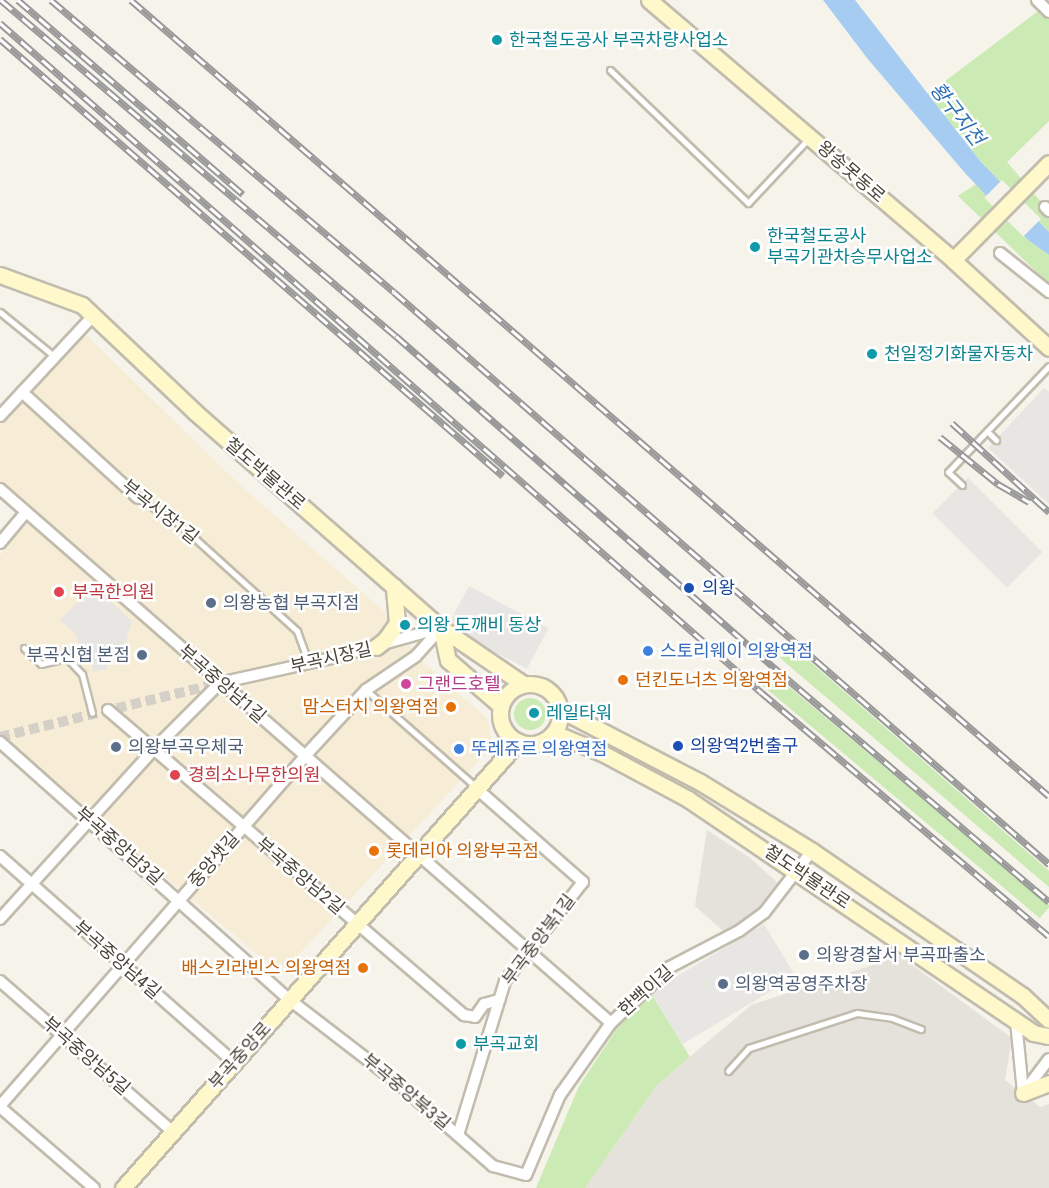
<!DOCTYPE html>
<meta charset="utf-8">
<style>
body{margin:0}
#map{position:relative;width:1049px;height:1188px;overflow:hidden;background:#f6f3eb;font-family:"Roboto Condensed","Noto Sans KR",sans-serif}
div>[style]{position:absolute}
.commercial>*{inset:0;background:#f7edd6}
.industrial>*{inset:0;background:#e5e2dc}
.green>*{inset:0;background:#cceab3;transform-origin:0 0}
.round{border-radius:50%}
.parking>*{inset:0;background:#e7e6e2;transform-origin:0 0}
.water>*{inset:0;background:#a7ccf2}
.pier>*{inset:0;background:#f6f3eb;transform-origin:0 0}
.street-tunnel>*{height:10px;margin-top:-5px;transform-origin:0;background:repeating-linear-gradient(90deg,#d4d0c7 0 10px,transparent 0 15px)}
.roads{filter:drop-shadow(2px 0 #c1bcad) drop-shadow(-2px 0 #c1bcad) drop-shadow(0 2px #c1bcad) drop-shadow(0 -2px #c1bcad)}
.lane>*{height:5px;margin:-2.5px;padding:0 2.5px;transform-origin:2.5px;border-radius:2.5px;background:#fff}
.street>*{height:10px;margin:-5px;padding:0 5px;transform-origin:5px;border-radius:5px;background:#fff}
.secondary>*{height:15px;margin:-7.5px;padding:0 7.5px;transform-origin:7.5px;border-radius:7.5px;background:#fff8cb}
.secondary>.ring{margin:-7.5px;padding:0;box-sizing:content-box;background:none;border:15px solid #fff8cb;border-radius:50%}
.rail>*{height:7px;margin-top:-3.5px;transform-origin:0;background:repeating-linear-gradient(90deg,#fff 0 14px,#999 0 28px);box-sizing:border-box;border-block:2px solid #999}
.dots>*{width:16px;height:16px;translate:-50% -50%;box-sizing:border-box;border:3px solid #fff;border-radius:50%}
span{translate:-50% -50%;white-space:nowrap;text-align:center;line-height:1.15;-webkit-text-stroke:5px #fff;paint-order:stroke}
.culture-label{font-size:18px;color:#0d838f}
.left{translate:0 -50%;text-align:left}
.street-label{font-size:18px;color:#4a4538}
.transit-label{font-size:18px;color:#164399}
.health-label{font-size:18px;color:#be3a42}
.service-label{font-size:18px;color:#4e5e75}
.right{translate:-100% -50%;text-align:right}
.shop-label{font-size:18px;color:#366cbe}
.food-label{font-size:18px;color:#c56008}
.hotel-label{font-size:18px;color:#b23c85}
.water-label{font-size:20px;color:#2e70b9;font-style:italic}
</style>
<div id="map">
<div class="commercial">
<div style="clip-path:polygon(83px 332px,238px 483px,397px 623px,416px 656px,487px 718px,493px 745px,281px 974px,87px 812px,80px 818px,0 750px,0 555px,34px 515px,0 484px,0 423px)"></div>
</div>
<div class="industrial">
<div style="clip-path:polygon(707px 830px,750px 858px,780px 885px,754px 912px,724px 932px,695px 906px)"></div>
<div style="clip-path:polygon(900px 956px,1012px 1038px,1005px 1080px,1040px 1107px,1049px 1104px,1049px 1188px,585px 1188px,657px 1085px,751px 1005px)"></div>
</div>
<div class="green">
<div style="clip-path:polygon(1049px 3px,1049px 121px,1007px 162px,1049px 211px,1049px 232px,980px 161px,928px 94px)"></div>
<div style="clip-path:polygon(976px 184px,1028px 240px,1049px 255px,1049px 284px,958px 196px)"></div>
<div style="clip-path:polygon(791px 645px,1049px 871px,1049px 887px,780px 658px)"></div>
<div style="left:769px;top:670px;width:367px;height:16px;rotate:40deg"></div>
<div class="round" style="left:514px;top:698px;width:32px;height:32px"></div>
<div style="clip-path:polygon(651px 993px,690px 1057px,657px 1085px,585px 1188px,536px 1188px,579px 1086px,616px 1030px)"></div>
</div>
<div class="parking">
<div style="clip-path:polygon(1044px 388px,1049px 392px,1049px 504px,988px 448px)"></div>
<div style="left:968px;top:478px;width:105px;height:50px;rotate:45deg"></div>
<div style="clip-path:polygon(93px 585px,132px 621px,122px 656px,106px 659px,107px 669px,93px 672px,91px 662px,82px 664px,76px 634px,60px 620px)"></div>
<div style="left:469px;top:586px;width:90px;height:46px;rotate:28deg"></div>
<div style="left:764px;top:924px;width:61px;height:132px;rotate:59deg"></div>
</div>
<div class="water">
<div style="clip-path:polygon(823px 0,855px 0,980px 161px,1049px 232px,1049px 255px,1028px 240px,965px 173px,867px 58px)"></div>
</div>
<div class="pier">
<div style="left:1002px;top:180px;width:55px;height:25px;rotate:45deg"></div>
</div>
<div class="street-tunnel">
<div style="left:0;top:737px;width:227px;rotate:-13.8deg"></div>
</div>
<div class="roads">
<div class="lane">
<div style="left:610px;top:70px;width:192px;rotate:43.9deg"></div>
<div style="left:748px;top:203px;width:89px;rotate:-46.8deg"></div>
<div style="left:0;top:312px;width:70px;rotate:39.2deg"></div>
<div style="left:987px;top:431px;width:13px;rotate:45deg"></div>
<div style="left:962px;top:485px;width:19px;rotate:-137deg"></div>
<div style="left:948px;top:472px;width:146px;rotate:-46.4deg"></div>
<div style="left:138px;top:498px;width:47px;rotate:32deg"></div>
<div style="left:178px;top:523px;width:161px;rotate:42.2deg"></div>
<div style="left:297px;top:631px;width:35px;rotate:70deg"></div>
<div style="left:24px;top:648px;width:23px;rotate:43deg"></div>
<div style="left:41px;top:664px;width:27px;rotate:-13deg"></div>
<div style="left:67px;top:658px;width:22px;rotate:47deg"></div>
<div style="left:82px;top:674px;width:40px;rotate:75.6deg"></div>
<div style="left:366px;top:690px;width:145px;rotate:41.4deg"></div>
<div style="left:728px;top:1071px;width:31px;rotate:-48deg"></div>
<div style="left:749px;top:1048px;width:114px;rotate:-18deg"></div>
<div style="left:857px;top:1013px;width:35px;rotate:8deg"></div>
<div style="left:892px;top:1018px;width:31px;rotate:21deg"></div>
</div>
<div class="street">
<div style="left:1037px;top:0;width:17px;rotate:45deg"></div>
<div style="left:1045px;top:207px;width:6px;rotate:45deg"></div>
<div style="left:1000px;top:253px;width:63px;rotate:38.5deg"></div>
<div style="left:22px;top:392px;width:157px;rotate:42.4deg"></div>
<div style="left:0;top:416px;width:137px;rotate:-47.1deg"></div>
<div style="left:0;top:489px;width:811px;rotate:41.15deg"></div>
<div style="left:0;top:543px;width:40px;rotate:-50deg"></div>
<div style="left:220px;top:683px;width:115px;rotate:-12.6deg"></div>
<div style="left:332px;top:658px;width:112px;rotate:-15.5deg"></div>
<div style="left:108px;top:710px;width:469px;rotate:40.6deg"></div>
<div style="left:464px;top:1015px;width:11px;rotate:10deg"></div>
<div style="left:475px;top:1017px;width:16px;rotate:-55deg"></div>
<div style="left:484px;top:1004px;width:16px;rotate:-15deg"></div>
<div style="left:0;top:742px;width:388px;rotate:41.7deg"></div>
<div style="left:290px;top:1000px;width:138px;rotate:37.6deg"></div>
<div style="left:399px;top:1084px;width:125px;rotate:41.1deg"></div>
<div style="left:493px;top:1166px;width:34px;rotate:15deg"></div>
<div style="left:526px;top:1175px;width:87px;rotate:-67deg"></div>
<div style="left:560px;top:1095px;width:88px;rotate:-54.7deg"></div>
<div style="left:611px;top:1023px;width:81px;rotate:-43.5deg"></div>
<div style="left:670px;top:967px;width:78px;rotate:-27.6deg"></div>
<div style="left:739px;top:931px;width:31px;rotate:-36deg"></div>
<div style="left:764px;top:913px;width:78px;rotate:-52.3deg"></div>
<div style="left:0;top:856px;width:312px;rotate:41.4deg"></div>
<div style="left:0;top:919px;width:228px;rotate:-47.8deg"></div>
<div style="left:153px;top:750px;width:95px;rotate:-45deg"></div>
<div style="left:0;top:981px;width:230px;rotate:41.1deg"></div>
<div style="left:1016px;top:1021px;width:72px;rotate:84.4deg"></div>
<div style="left:1024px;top:1092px;width:41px;rotate:-52.9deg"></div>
<div style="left:0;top:1106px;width:464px;rotate:-48.9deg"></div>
<div style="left:305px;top:756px;width:90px;rotate:-47.3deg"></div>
<div style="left:366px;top:690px;width:60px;rotate:-34.2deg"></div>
<div style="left:416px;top:656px;width:38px;rotate:-48deg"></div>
<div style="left:0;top:1107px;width:124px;rotate:40.8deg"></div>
<div style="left:458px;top:1135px;width:161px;rotate:-73deg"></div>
<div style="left:505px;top:981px;width:126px;rotate:-51.8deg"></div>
<div style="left:583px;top:882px;width:141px;rotate:-138.7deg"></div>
</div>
<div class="secondary">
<div style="left:649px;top:0;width:400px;rotate:40.5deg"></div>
<div style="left:953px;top:260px;width:130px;rotate:42.5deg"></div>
<div style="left:953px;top:260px;width:136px;rotate:-45.3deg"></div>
<div style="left:0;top:275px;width:87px;rotate:20.1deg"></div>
<div style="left:82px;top:305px;width:156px;rotate:43.4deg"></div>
<div style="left:195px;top:412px;width:327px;rotate:41.3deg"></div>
<div style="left:441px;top:628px;width:99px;rotate:34.3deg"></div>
<div style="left:441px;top:628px;width:33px;rotate:78deg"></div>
<div style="left:448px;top:660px;width:70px;rotate:41deg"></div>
<div style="left:376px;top:647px;width:11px;rotate:-38deg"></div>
<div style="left:385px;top:640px;width:21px;rotate:-55deg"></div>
<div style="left:397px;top:623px;width:37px;rotate:-95deg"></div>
<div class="ring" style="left:500px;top:684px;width:45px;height:45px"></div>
<div style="left:561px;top:710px;width:157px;rotate:27.4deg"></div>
<div style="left:700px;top:782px;width:132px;rotate:31.6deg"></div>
<div style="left:812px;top:851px;width:256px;rotate:34.5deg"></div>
<div style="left:1023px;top:996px;width:35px;rotate:43deg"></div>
<div style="left:554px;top:733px;width:52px;rotate:22.6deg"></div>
<div style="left:602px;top:753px;width:98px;rotate:28.1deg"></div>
<div style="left:688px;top:799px;width:417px;rotate:34.1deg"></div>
<div style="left:1033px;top:1033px;width:16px;rotate:11deg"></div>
<div style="left:1023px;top:1093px;width:28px;rotate:-21deg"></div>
<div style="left:123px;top:1188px;width:596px;rotate:-48.47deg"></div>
</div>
</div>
<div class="rail">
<div style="left:1px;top:0;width:519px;rotate:40.39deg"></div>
<div style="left:396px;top:336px;width:508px;rotate:41.25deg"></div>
<div style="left:778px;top:671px;width:356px;rotate:40.4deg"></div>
<div style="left:18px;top:0;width:297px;rotate:40.8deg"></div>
<div style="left:51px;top:0;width:450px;rotate:40.4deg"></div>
<div style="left:394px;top:292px;width:870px;rotate:41.13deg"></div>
<div style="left:131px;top:0;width:1215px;rotate:40.93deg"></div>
<div style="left:0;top:23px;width:1013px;rotate:41.32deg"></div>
<div style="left:761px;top:692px;width:377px;rotate:40.3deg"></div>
<div style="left:0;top:39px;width:666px;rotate:40.98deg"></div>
<div style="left:952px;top:423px;width:132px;rotate:42.5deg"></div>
<div style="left:940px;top:437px;width:75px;rotate:39deg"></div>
<div style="left:998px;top:484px;width:36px;rotate:30deg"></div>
</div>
<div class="dots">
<div style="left:497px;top:40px;background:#0f9aa8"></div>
<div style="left:755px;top:247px;background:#0f9aa8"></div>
<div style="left:872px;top:354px;background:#0f9aa8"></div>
<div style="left:689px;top:588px;background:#1a4fb4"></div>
<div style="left:59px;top:592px;background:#e0444e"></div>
<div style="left:211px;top:603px;background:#5c6f8a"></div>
<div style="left:405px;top:625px;background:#0f9aa8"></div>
<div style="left:648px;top:651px;background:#3f7fe0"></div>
<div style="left:142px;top:655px;background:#5c6f8a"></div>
<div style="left:623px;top:680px;background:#e8710a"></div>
<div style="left:406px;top:684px;background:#d1479c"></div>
<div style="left:451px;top:707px;background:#e8710a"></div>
<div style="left:534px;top:713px;background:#0f9aa8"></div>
<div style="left:678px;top:746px;background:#1a4fb4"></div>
<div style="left:116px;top:747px;background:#5c6f8a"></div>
<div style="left:459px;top:749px;background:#3f7fe0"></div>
<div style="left:175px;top:775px;background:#e0444e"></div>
<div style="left:374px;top:851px;background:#e8710a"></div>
<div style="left:804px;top:955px;background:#5c6f8a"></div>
<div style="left:363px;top:968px;background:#e8710a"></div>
<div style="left:723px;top:984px;background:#5c6f8a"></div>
<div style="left:461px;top:1044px;background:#0f9aa8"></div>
</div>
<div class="culture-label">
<span class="left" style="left:509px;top:40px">한국철도공사 부곡차량사업소</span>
<span class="left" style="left:767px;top:247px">한국철도공사<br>부곡기관차승무사업소</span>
<span class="left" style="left:884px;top:354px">천일정기화물자동차</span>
<span class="left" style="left:417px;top:625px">의왕 도깨비 동상</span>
<span class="left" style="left:546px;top:713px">레일타워</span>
<span class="left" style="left:473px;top:1044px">부곡교회</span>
</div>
<div class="street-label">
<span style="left:851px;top:172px;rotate:41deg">왕송못동로</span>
<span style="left:265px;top:474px;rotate:41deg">철도박물관로</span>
<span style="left:160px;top:512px;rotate:38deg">부곡시장1길</span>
<span style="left:331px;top:658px;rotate:-13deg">부곡시장길</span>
<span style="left:222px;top:684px;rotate:41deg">부곡중앙남1길</span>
<span style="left:119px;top:846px;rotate:41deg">부곡중앙남3길</span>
<span style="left:214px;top:860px;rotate:-49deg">중앙샛길</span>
<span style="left:300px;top:876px;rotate:40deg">부곡중앙남2길</span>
<span style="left:807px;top:877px;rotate:34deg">철도박물관로</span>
<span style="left:539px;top:940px;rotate:-53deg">부곡중앙북1길</span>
<span style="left:117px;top:960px;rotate:41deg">부곡중앙남4길</span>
<span style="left:646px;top:991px;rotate:-42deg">한백이길</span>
<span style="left:86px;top:1056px;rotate:41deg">부곡중앙남5길</span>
<span style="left:240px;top:1056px;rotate:-48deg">부곡중앙로</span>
<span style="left:406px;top:1092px;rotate:40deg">부곡중앙북3길</span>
</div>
<div class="transit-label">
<span class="left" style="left:702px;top:588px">의왕</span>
<span class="left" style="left:690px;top:746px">의왕역2번출구</span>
</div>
<div class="health-label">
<span class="left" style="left:72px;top:592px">부곡한의원</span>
<span class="left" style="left:188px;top:775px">경희소나무한의원</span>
</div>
<div class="service-label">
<span class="left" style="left:223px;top:603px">의왕농협 부곡지점</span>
<span class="right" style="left:130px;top:655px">부곡신협 본점</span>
<span class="left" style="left:128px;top:747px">의왕부곡우체국</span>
<span class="left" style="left:816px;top:955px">의왕경찰서 부곡파출소</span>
<span class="left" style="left:735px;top:984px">의왕역공영주차장</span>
</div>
<div class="shop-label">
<span class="left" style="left:660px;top:651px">스토리웨이 의왕역점</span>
<span class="left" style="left:471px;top:749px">뚜레쥬르 의왕역점</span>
</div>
<div class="food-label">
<span class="left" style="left:635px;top:680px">던킨도너츠 의왕역점</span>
<span class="right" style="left:439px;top:707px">맘스터치 의왕역점</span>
<span class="left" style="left:386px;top:851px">롯데리아 의왕부곡점</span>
<span class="right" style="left:351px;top:968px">배스킨라빈스 의왕역점</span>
</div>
<div class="hotel-label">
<span class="left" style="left:418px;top:684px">그랜드호텔</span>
</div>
<div class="water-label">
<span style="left:957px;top:114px;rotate:52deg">황구지천</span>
</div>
</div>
